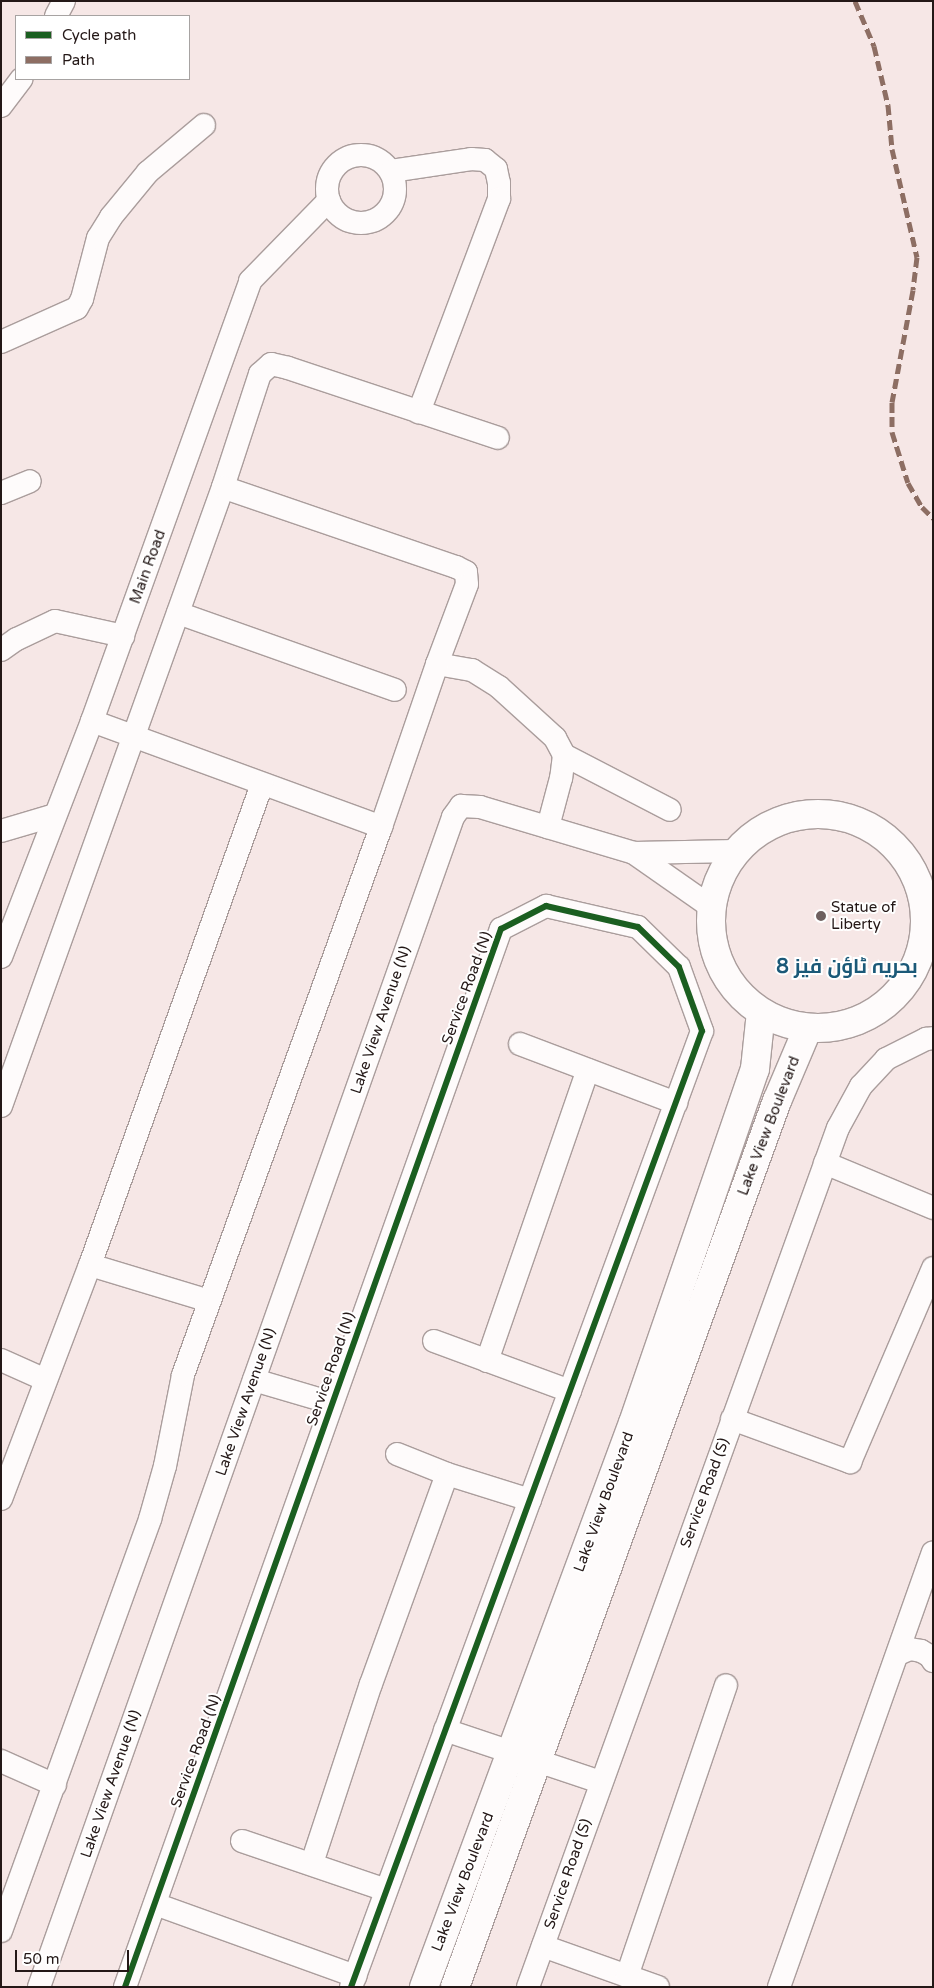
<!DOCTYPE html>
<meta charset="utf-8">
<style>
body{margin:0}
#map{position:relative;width:934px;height:1988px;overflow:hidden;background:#f6e7e6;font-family:"Varela Round",Cairo,sans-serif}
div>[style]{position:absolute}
.roads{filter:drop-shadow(1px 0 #aa9d9c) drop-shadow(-1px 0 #aa9d9c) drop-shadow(0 1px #aa9d9c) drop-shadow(0 -1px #aa9d9c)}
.minor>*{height:22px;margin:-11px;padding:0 11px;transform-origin:11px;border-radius:11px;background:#fefbfb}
.minor>.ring{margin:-11px;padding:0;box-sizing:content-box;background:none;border:22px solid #fefbfb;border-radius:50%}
.major>*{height:28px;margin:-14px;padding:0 14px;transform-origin:14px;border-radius:14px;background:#fefbfb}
.major>.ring{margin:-14px;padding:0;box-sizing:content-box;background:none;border:28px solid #fefbfb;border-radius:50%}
.quiet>*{height:5px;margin-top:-2.5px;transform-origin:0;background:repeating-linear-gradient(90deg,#8d6e63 0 10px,transparent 0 15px)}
.cycleway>*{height:6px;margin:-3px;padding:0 3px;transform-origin:3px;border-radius:3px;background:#1b5e20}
.dots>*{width:14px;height:14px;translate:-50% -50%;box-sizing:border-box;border:2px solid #fff;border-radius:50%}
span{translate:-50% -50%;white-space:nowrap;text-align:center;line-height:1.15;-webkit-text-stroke:4px #fff;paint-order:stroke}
.street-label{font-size:15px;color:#241817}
.poi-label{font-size:15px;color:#241817}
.left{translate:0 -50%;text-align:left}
.district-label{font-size:20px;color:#1b5978;font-weight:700}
.frame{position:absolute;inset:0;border:2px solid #241817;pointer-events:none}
.legend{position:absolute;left:15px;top:15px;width:175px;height:65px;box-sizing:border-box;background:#fff;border:1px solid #a7a3a2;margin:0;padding:6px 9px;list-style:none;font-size:15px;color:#241817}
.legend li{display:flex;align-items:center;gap:10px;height:25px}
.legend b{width:25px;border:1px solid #a7a3a2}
.scale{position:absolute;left:15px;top:1950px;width:114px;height:22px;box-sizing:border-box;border:2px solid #241817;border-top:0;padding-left:6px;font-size:15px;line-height:18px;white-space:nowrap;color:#241817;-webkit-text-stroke:4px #fff;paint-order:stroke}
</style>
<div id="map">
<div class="roads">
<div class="minor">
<div style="left:56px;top:16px;width:17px;rotate:-62deg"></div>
<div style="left:1px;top:106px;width:34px;rotate:-53deg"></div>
<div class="ring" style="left:327px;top:155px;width:46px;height:46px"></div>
<div style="left:391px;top:171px;width:81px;rotate:-8.5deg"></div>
<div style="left:471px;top:159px;width:14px;rotate:4deg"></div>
<div style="left:485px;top:160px;width:14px;rotate:39deg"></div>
<div style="left:496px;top:169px;width:14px;rotate:78deg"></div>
<div style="left:499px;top:183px;width:16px;rotate:90deg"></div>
<div style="left:499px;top:199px;width:228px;rotate:110.6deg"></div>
<div style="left:1px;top:342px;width:83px;rotate:-24.1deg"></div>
<div style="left:77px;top:308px;width:10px;rotate:-61deg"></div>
<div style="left:82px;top:299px;width:63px;rotate:-75.3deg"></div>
<div style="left:98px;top:238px;width:25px;rotate:-58deg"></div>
<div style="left:111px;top:217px;width:58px;rotate:-50.6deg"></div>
<div style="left:148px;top:172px;width:73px;rotate:-40deg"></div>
<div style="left:1px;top:493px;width:31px;rotate:-22deg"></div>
<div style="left:178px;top:613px;width:230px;rotate:19.5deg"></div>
<div style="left:1px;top:650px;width:19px;rotate:-35deg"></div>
<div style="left:17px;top:639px;width:42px;rotate:-25.3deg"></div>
<div style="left:55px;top:621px;width:70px;rotate:12.4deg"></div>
<div style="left:437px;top:664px;width:36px;rotate:10deg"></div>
<div style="left:472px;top:670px;width:32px;rotate:32deg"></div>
<div style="left:499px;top:687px;width:76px;rotate:42.3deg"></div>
<div style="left:555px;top:738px;width:19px;rotate:62deg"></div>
<div style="left:564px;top:755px;width:23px;rotate:97deg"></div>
<div style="left:561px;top:778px;width:51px;rotate:104.9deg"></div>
<div style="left:92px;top:721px;width:308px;rotate:20.1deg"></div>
<div style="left:564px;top:755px;width:119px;rotate:27.4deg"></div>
<div style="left:1px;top:831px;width:56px;rotate:-16.5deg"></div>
<div style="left:634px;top:853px;width:94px;rotate:35deg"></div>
<div style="left:1px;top:957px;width:253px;rotate:-68.9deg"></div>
<div style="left:92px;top:721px;width:468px;rotate:-70.2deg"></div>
<div style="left:250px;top:281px;width:113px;rotate:-45.7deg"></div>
<div style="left:520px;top:1044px;width:167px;rotate:20.7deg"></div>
<div style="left:1px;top:1106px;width:658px;rotate:-70.27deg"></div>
<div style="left:223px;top:487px;width:119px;rotate:-71.9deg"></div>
<div style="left:260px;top:374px;width:15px;rotate:-42deg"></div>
<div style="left:271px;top:364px;width:17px;rotate:13deg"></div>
<div style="left:288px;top:368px;width:221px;rotate:18.4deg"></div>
<div style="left:825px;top:1163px;width:117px;rotate:22.6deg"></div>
<div style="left:90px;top:1265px;width:124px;rotate:16.8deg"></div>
<div style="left:434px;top:1341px;width:145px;rotate:20.2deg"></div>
<div style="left:1px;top:1360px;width:49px;rotate:24deg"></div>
<div style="left:487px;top:1361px;width:308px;rotate:-70.9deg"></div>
<div style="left:254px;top:1380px;width:81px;rotate:16.4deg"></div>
<div style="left:732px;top:1419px;width:126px;rotate:20deg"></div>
<div style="left:850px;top:1462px;width:211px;rotate:-66.8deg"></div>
<div style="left:397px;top:1454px;width:54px;rotate:21.8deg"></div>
<div style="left:447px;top:1474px;width:87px;rotate:17.4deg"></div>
<div style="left:1px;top:1499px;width:250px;rotate:-69.2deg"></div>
<div style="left:90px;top:1265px;width:511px;rotate:-70.32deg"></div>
<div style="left:898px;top:1654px;width:13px;rotate:-23deg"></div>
<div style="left:910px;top:1649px;width:11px;rotate:10deg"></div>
<div style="left:921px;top:1651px;width:10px;rotate:29deg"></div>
<div style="left:930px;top:1656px;width:6px;rotate:59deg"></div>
<div style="left:445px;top:1730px;width:163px;rotate:18.5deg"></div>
<div style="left:1px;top:1761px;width:59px;rotate:24deg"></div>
<div style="left:242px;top:1841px;width:152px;rotate:18.8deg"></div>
<div style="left:312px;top:1863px;width:188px;rotate:-71.8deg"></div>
<div style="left:371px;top:1684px;width:223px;rotate:-70.1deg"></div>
<div style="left:155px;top:1904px;width:213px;rotate:19.8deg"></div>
<div style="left:1px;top:1931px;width:438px;rotate:-70.1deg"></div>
<div style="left:150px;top:1519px;width:55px;rotate:-74.2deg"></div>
<div style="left:165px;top:1466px;width:93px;rotate:-78.8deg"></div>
<div style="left:183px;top:1375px;width:583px;rotate:-70.13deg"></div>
<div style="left:381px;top:827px;width:172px;rotate:-71deg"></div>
<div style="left:437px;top:664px;width:85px;rotate:-69.4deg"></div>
<div style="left:467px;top:584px;width:12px;rotate:-95deg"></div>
<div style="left:466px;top:572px;width:11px;rotate:-153deg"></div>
<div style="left:456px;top:567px;width:246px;rotate:-161.1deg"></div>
<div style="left:543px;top:1946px;width:122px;rotate:19.6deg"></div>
<div style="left:627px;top:1976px;width:307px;rotate:-71.2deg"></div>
<div style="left:39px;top:1987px;width:1241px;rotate:-70.51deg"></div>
<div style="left:453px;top:817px;width:14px;rotate:-54deg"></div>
<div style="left:461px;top:806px;width:19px;rotate:3deg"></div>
<div style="left:480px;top:807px;width:161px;rotate:16.6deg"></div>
<div style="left:634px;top:853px;width:102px;rotate:-1.1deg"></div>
<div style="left:125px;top:1987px;width:1123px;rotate:-70.44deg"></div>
<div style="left:501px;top:929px;width:51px;rotate:-27.1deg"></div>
<div style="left:546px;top:906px;width:94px;rotate:12.9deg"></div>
<div style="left:638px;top:927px;width:57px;rotate:44.3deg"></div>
<div style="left:679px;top:967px;width:68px;rotate:70.2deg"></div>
<div style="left:702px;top:1031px;width:1018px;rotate:110.16deg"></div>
<div style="left:528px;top:1987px;width:913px;rotate:-70.16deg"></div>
<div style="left:838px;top:1128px;width:48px;rotate:-61.3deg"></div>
<div style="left:861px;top:1086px;width:37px;rotate:-47deg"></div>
<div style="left:886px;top:1059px;width:45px;rotate:-26.6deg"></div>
<div style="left:926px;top:1039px;width:7px;rotate:-8deg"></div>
<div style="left:779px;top:1987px;width:461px;rotate:-70.5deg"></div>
</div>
<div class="major">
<div class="ring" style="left:711px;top:814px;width:186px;height:186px"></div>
<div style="left:424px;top:1987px;width:601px;rotate:-69.67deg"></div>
<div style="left:633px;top:1423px;width:374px;rotate:-71deg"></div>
<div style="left:755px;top:1069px;width:57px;rotate:-84deg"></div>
<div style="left:455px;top:1987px;width:943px;rotate:-70.03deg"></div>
<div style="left:777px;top:1101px;width:79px;rotate:-67deg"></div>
</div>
</div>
<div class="quiet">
<div style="left:855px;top:1px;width:49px;rotate:67.1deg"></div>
<div style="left:874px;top:46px;width:61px;rotate:76.7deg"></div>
<div style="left:888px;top:105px;width:44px;rotate:84.8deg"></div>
<div style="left:892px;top:149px;width:111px;rotate:77deg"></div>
<div style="left:917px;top:257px;width:33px;rotate:97deg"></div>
<div style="left:913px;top:290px;width:114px;rotate:100.6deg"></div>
<div style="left:892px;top:402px;width:30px;rotate:90deg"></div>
<div style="left:892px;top:432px;width:53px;rotate:72.6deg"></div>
<div style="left:908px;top:483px;width:28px;rotate:60deg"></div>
<div style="left:922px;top:507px;width:16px;rotate:45deg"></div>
</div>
<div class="cycleway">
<div style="left:125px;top:1987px;width:1123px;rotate:-70.44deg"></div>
<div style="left:501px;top:929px;width:51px;rotate:-27.1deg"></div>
<div style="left:546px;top:906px;width:94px;rotate:12.9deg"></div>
<div style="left:638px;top:927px;width:57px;rotate:44.3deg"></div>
<div style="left:679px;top:967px;width:68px;rotate:70.2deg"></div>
<div style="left:702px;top:1031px;width:1018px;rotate:110.16deg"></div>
</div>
<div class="dots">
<div style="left:821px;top:916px;background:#6e605f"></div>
</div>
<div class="street-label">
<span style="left:148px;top:567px;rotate:-70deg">Main Road</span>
<span style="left:467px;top:988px;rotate:-70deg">Service Road (N)</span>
<span style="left:381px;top:1020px;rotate:-71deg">Lake View Avenue (N)</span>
<span style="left:769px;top:1126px;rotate:-69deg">Lake View Boulevard</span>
<span style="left:331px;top:1369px;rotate:-71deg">Service Road (N)</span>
<span style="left:246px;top:1402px;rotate:-71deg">Lake View Avenue (N)</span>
<span style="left:705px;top:1493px;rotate:-70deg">Service Road (S)</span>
<span style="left:604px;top:1502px;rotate:-70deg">Lake View Boulevard</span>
<span style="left:196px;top:1751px;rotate:-70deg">Service Road (N)</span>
<span style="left:111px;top:1784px;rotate:-71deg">Lake View Avenue (N)</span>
<span style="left:568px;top:1874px;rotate:-71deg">Service Road (S)</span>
<span style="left:463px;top:1882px;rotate:-69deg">Lake View Boulevard</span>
</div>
<div class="poi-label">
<span class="left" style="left:831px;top:916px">Statue of<br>Liberty</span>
</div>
<div class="district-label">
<span style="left:847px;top:967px">بحریہ ٹاؤن فیز 8</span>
</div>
<div class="frame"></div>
<ul class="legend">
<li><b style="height:6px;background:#1b5e20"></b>Cycle path</li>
<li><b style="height:6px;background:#8d6e63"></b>Path</li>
</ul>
<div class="scale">50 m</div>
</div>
